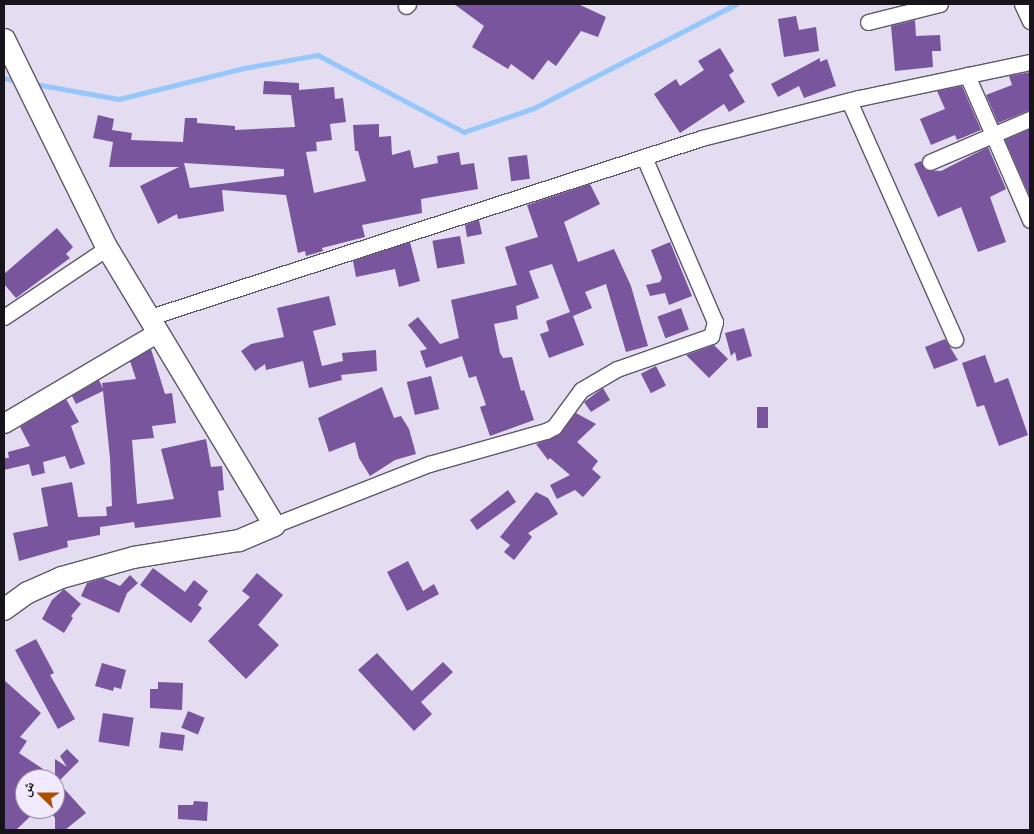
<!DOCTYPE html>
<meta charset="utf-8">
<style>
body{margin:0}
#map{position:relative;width:1034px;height:834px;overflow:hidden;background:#e4dcf0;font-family:"Roboto Condensed","Noto Naskh Arabic",sans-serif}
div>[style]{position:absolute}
.stream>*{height:4.5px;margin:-2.25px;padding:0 2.25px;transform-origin:2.25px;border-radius:2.25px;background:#95c7fb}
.building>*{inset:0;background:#78559c;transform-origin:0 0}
.roads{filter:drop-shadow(1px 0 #5d5768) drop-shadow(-1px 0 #5d5768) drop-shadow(0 1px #5d5768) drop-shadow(0 -1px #5d5768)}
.minor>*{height:15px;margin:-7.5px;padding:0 7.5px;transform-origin:7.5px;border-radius:7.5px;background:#fff}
.tertiary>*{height:19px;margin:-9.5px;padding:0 9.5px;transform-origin:9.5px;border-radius:9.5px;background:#fff}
.secondary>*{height:21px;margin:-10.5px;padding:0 10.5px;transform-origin:10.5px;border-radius:10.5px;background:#fff}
span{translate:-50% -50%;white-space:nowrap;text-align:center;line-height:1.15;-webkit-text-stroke:4px #f1e9fe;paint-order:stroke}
.frame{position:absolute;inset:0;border:5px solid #17141b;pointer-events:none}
.north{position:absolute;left:15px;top:769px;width:50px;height:50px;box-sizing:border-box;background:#f1e9fe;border:1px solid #9a94a3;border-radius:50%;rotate:292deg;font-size:14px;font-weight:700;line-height:20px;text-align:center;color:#17141b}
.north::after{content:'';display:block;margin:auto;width:18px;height:22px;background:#ae4f00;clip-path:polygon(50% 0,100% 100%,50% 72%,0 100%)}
</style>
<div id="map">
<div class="stream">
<div style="left:4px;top:78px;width:13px;rotate:13deg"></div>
<div style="left:35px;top:84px;width:85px;rotate:10.1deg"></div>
<div style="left:119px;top:99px;width:129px;rotate:-13.9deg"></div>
<div style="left:244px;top:68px;width:75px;rotate:-10deg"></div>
<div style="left:318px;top:55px;width:165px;rotate:27.8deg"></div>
<div style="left:464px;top:132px;width:74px;rotate:-18.9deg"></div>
<div style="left:534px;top:108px;width:227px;rotate:-27.2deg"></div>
</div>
<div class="building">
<div style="clip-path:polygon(454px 4px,578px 4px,606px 17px,598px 37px,581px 31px,556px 66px,548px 60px,533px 80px,511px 64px,508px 69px,472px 47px,484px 26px)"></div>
<div style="clip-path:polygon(796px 16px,799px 30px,816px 27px,819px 51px,784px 57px,778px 19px)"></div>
<div style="clip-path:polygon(915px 20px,916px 36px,940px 35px,941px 51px,932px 51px,933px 67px,895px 71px,891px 26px)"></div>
<div style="clip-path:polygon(720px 48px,734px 71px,729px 75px,745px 102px,729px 112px,724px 104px,680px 133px,654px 94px,676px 79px,680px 86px,704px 70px,698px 61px)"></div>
<div style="clip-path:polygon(820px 58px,820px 62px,827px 59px,836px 86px,804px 98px,799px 86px,778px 97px,771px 84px)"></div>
<div style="clip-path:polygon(1030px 72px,1030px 110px,998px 123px,986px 95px,1012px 85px,1009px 76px)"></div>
<div style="clip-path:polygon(evenodd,264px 81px,299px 83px,299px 90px,334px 87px,335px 99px,343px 98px,346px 122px,330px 124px,332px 140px,316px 142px,317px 151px,306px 152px,314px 193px,366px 181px,358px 151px,355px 151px,353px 125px,379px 124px,379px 137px,391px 136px,392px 155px,410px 150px,414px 168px,438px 163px,437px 156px,459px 152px,461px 165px,474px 163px,478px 189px,421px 199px,422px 213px,362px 225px,365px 237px,322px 248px,323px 251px,306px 256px,305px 251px,298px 253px,286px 195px,222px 190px,224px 211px,178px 219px,177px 214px,158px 224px,140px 186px,179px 167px,109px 167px,113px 142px,93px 138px,98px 115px,114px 119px,112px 130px,132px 133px,131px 140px,183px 142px,185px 118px,197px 118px,197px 123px,235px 126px,235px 130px,295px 127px,291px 95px,263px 94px,264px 81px,184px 163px,284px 169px,284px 176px,190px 188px,184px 163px)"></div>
<div style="clip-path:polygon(962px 86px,981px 130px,957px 140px,955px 135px,931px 145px,920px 119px,945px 109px,937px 91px)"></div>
<div style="clip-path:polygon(1030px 129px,1030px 197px,1005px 140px)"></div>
<div style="clip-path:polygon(988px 147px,1006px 189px,990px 197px,1006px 242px,978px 252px,961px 207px,938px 217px,914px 164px,921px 161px,925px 170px,941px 171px)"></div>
<div style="left:527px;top:155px;width:24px;height:19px;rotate:83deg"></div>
<div style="clip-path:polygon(590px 184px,600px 204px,564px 222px,578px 262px,614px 249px,631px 286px,648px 346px,626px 352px,606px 284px,585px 292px,592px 308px,573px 316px,584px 345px,549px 358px,540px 334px,549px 331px,546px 321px,570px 312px,552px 264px,529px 271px,539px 298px,516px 306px,518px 319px,494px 324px,500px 353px,503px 358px,512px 357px,521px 391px,524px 390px,534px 420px,490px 436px,480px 407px,486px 405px,479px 385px,476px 376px,469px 378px,462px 356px,426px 368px,420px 351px,427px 349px,408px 325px,418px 317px,440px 344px,459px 338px,451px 300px,517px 285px,505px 247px,538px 237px,527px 205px)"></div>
<div style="clip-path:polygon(479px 220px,482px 234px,467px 237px,465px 225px)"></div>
<div style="clip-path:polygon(57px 228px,73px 247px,66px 254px,70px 258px,16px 298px,4px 284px,4px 274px)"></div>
<div style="left:460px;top:236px;width:28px;height:28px;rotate:80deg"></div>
<div style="clip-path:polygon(410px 242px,420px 281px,399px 287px,395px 269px,356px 277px,353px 261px)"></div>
<div style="clip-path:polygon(670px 242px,692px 296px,669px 305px,665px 293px,650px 296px,646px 285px,660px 282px,662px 278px,651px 250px)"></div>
<div style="clip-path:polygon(329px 296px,336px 325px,313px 331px,322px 366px,343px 361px,342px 353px,376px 350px,377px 371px,341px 375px,342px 380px,309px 388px,303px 361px,266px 370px,265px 364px,255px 371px,241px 351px,251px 344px,284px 337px,277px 308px)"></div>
<div style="left:681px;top:308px;width:23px;height:25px;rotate:70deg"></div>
<div style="clip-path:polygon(744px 328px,752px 356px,737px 361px,735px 352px,731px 356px,725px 333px)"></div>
<div style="clip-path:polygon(945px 339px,958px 360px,934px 369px,925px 347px)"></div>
<div style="clip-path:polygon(714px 345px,728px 359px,709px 378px,686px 355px)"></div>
<div style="clip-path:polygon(151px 349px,165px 394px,172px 393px,176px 423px,152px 426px,154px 438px,132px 440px,137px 504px,174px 499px,161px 449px,206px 439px,211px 467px,222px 466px,224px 490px,218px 491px,221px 517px,135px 528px,134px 522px,100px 527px,100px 535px,67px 541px,68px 547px,19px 561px,13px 533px,48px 526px,41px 488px,72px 482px,78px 517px,107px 516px,106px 507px,112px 506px,110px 458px,103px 391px,76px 404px,72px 396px,99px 380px,103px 389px,102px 383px,136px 379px,130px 361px)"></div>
<div style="clip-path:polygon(985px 355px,995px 383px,1008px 378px,1028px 435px,999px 446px,984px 405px,977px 407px,962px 363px)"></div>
<div style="left:656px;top:366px;width:22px;height:17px;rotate:63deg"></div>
<div style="left:431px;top:376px;width:34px;height:25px;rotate:76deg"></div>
<div style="clip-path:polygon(382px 387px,394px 418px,401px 416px,409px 429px,416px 454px,395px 460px,370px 476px,359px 458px,355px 442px,329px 452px,318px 418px)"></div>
<div style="clip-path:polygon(603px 388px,610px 400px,591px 412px,584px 402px)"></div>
<div style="clip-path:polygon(66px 399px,79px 422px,71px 426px,85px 464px,70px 469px,65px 456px,43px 462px,45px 473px,32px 476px,29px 464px,4px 470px,4px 458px,9px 458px,8px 452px,30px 446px,20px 427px)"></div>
<div style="left:757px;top:407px;width:11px;height:21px"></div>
<div style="clip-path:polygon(576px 413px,596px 424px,577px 442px,598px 461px,592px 469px,601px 477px,583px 497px,575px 490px,557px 499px,550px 485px,570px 475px,550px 458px,548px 460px,536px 444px,559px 435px)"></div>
<div style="clip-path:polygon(508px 490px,516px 502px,477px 530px,470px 520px)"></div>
<div style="clip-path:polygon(536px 492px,548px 498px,558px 514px,528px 533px,532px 537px,514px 560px,504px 552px,510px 545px,500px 537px)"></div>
<div style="clip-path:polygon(408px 561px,423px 591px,434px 584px,439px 594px,407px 611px,387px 572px)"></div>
<div style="clip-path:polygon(153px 568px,185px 592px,194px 580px,208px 591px,198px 605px,202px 608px,191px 623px,140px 585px)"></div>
<div style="clip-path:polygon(257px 573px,283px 595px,258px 625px,279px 645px,246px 679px,208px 641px,250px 597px,242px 591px)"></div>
<div style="clip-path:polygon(130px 575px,138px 583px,127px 593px,119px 613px,81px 596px,87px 583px,103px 578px,120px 586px)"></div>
<div style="clip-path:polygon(64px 589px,81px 604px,71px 616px,73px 618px,64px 633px,42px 619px,52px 600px)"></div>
<div style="clip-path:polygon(36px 639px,54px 673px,50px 675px,75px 719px,58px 729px,15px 650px)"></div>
<div style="clip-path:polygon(377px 653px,412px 691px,443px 662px,453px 672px,421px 702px,432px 714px,414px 731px,358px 670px)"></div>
<div style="clip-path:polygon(102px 663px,126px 670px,121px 689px,114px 687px,113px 691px,95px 686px)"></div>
<div style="clip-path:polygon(4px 680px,41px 713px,20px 737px,27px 741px,19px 753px,55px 777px,55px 759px,67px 767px,60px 756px,67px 749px,79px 761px,58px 782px,86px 813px,65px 830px,55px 830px,55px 818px,49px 810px,55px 809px,55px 779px,25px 779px,20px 792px,25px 797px,25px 809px,38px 809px,16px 830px,4px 830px)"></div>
<div style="clip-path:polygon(158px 682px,183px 683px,182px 710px,150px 708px,150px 689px,158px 689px)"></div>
<div style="left:188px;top:711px;width:18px;height:18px;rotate:22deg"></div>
<div style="left:103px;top:713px;width:31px;height:29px;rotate:9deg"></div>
<div style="left:161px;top:732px;width:24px;height:16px;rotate:7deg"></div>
<div style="clip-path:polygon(194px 801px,208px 802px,207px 821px,178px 819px,178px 805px,193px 805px)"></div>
</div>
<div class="roads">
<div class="minor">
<div style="left:1022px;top:4px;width:19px;rotate:65deg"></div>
<div style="left:406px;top:6px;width:3px;rotate:-45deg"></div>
<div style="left:868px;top:22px;width:74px;rotate:-14deg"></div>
<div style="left:967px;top:75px;width:158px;rotate:66.5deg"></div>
<div style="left:849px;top:101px;width:261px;rotate:66deg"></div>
<div style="left:930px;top:162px;width:109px;rotate:-23.3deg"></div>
<div style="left:4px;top:317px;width:124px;rotate:-33.8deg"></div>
<div style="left:147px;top:318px;width:583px;rotate:-17.97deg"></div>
<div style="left:702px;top:138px;width:162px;rotate:-14.3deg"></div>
<div style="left:859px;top:98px;width:175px;rotate:-11.9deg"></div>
<div style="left:274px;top:525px;width:167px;rotate:-21.5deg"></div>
<div style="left:429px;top:464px;width:122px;rotate:-15.8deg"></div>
<div style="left:546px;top:431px;width:9px;rotate:-27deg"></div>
<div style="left:554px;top:427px;width:46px;rotate:-53.9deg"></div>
<div style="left:581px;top:390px;width:42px;rotate:-30.3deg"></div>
<div style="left:617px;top:369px;width:100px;rotate:-19.3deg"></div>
<div style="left:711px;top:336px;width:15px;rotate:-74deg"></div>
<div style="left:715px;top:322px;width:180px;rotate:-113.3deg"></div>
</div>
<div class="tertiary">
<div style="left:4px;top:423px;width:177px;rotate:-30.6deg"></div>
</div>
<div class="secondary">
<div style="left:4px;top:39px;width:233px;rotate:63.8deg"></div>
<div style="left:107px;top:248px;width:323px;rotate:58.9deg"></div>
<div style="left:274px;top:525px;width:39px;rotate:157deg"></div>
<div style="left:238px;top:540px;width:106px;rotate:170.8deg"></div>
<div style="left:133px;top:557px;width:75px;rotate:164.5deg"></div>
<div style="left:61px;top:577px;width:37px;rotate:156deg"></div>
<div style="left:27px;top:592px;width:29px;rotate:144deg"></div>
</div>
</div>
<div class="frame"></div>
<div class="north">ش</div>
</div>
